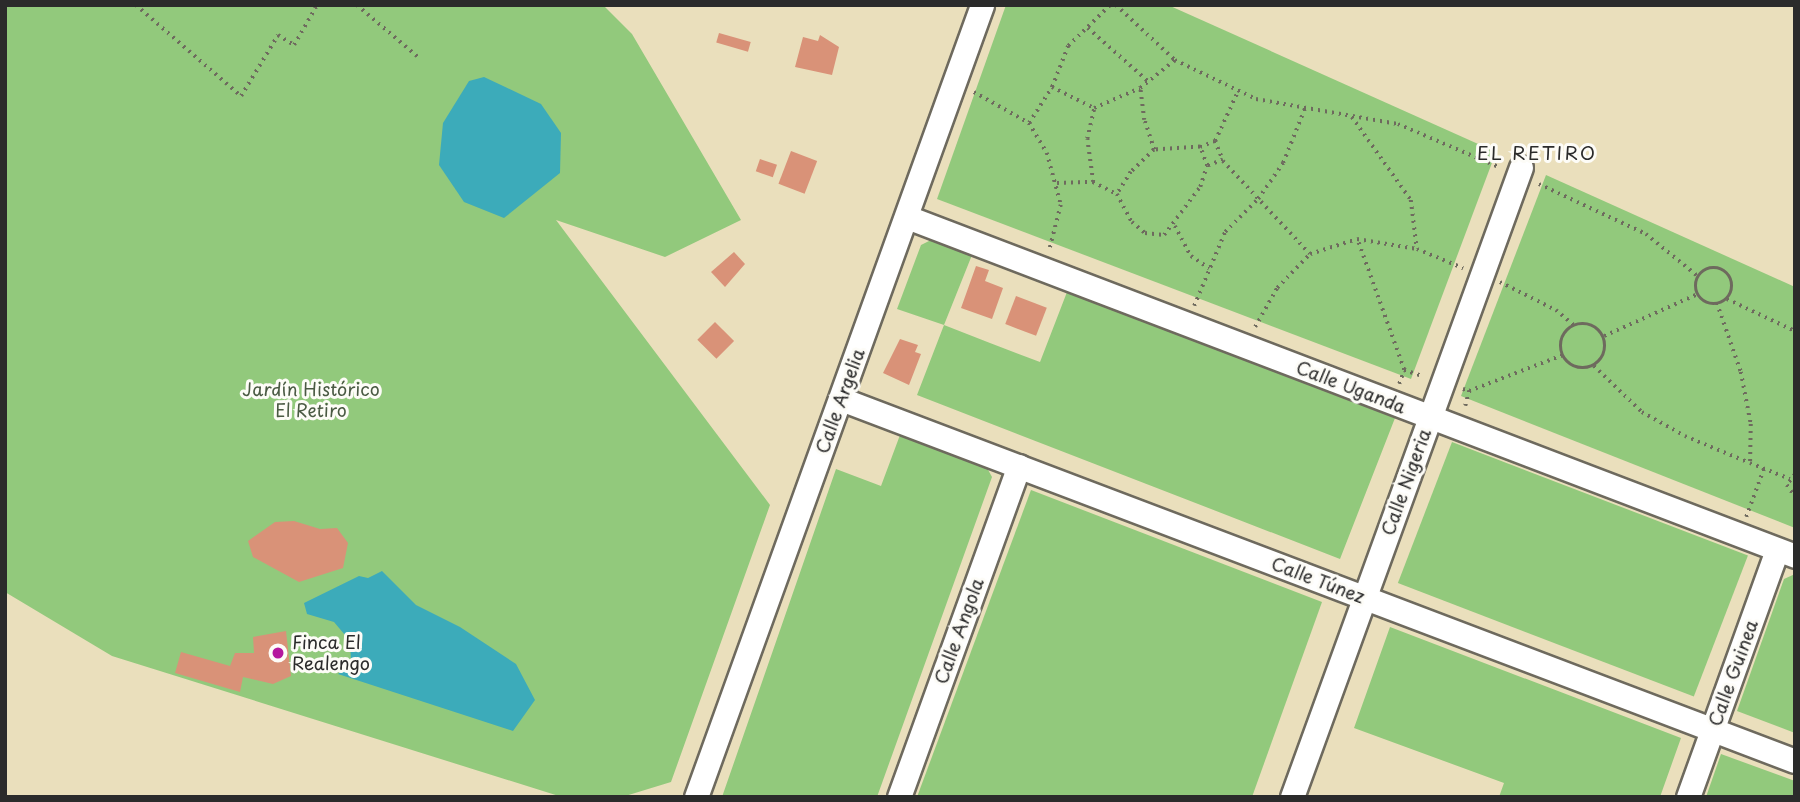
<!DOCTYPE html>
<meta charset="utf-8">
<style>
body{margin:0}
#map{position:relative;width:1800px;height:802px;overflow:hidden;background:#eadfbc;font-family:"Playpen Sans",sans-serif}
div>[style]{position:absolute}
.green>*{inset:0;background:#92c97c;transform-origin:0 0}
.water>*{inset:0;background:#3cabba}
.building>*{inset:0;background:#d99278;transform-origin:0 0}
.path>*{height:3.5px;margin-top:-1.75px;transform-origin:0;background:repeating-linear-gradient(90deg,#6e6a5e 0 2px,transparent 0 7px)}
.path>.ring{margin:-1.75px;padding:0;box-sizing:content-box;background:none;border:3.5px solid #6e6a5e;border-radius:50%}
.roads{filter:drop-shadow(2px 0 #6e6a5e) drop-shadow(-2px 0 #6e6a5e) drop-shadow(0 2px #6e6a5e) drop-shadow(0 -2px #6e6a5e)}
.minor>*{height:23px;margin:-11.5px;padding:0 11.5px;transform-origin:11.5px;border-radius:11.5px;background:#fff}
.dots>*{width:19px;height:19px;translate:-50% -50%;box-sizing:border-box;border:4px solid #fdfcf7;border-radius:50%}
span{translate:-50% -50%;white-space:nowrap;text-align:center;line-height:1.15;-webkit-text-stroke:6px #fdfcf7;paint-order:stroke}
.street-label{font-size:18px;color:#2b2b2b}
.park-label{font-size:18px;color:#4a5a43}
.poi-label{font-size:18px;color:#2b2b2b}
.left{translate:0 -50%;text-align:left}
.neighbourhood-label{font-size:19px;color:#2b2b2b;letter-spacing:2px}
.frame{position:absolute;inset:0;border:7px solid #2b2b2b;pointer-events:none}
</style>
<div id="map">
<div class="green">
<div style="clip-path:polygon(5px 5px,603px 5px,632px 34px,741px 220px,665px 257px,556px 220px,770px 505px,671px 782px,622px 797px,562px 797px,112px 656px,5px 592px)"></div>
<div style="clip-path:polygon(1006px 5px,1168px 5px,1496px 152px,1411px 379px,937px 199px)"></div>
<div style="clip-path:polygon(1546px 175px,1795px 287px,1795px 528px,1461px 396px)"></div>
<div style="clip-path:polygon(933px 239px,972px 255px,944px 325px,990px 343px,1040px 362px,1067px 292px,1395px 418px,1340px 559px,917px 395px,944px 325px,897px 309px,921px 245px)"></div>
<div style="clip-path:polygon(900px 435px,986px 466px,992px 477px,877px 797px,722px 797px,836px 469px,881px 486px)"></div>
<div style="left:1452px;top:442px;width:317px;height:151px;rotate:21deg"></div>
<div style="clip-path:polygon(1031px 490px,1322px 602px,1252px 797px,917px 797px)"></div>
<div style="clip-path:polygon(1795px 574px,1795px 733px,1737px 711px,1784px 579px)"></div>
<div style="clip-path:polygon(1390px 627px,1681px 738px,1660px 797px,1499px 797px,1504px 783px,1354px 728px)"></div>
<div style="clip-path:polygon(1721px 754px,1795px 781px,1795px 797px,1706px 797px)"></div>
</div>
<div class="water">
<div style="clip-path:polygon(484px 77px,541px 104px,561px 133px,560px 173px,504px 218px,464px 202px,439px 165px,443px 123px,469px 81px)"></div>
<div style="clip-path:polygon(382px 571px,416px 605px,460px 627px,516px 664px,535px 700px,513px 731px,338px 674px,351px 661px,350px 641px,334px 622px,307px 614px,304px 603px,359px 576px,368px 578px)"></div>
</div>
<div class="building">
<div style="left:719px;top:33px;width:33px;height:10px;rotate:16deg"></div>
<div style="clip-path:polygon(820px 35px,839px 47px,832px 75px,795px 67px,803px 37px,818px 41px)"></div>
<div style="left:791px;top:151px;width:28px;height:35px;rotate:21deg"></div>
<div style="left:760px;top:159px;width:18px;height:13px;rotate:19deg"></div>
<div style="clip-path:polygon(734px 252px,745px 264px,725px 287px,711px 272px)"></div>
<div style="clip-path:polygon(976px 266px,989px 270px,985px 281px,1003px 288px,992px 319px,961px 308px)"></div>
<div style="left:1016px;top:296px;width:33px;height:30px;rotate:21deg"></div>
<div style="left:715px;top:322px;width:27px;height:25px;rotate:45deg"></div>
<div style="clip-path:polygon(900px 339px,918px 345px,915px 352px,921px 354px,909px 385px,883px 373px)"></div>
<div style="clip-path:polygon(294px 521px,320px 529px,337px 528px,348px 543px,343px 568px,299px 582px,253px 557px,248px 541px,275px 522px)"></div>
<div style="clip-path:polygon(286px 631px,291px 676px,273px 684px,243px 677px,240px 692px,175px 673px,181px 652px,230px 666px,235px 653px,254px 653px,253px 637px)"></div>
</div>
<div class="path">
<div style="left:136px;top:5px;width:139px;rotate:40.9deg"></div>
<div style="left:241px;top:96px;width:71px;rotate:-58.8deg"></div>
<div style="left:278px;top:35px;width:19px;rotate:32deg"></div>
<div style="left:294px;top:45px;width:46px;rotate:-60.1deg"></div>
<div style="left:357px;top:5px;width:80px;rotate:40.4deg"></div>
<div style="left:1116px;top:5px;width:81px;rotate:43deg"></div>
<div style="left:1175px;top:60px;width:90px;rotate:25.7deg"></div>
<div style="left:1256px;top:99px;width:144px;rotate:10deg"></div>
<div style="left:1398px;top:124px;width:110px;rotate:23.1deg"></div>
<div style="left:1088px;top:28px;width:80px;rotate:41.5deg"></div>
<div style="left:1052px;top:87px;width:47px;rotate:26.6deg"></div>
<div style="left:974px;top:92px;width:63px;rotate:29.4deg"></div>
<div style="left:1029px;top:123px;width:43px;rotate:-57.4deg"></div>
<div style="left:1052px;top:87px;width:44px;rotate:-68.7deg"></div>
<div style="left:1068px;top:46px;width:59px;rotate:-44.3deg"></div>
<div style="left:1352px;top:117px;width:102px;rotate:54.6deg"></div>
<div style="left:1411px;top:200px;width:49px;rotate:83deg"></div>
<div style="left:1029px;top:123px;width:35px;rotate:59deg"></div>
<div style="left:1047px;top:153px;width:54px;rotate:74.9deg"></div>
<div style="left:1061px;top:205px;width:44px;rotate:104.3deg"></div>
<div style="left:1215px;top:141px;width:21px;rotate:67deg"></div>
<div style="left:1223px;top:160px;width:17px;rotate:159deg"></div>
<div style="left:1207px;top:166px;width:20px;rotate:-110deg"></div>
<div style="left:1200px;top:147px;width:16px;rotate:-22deg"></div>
<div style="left:1215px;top:141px;width:55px;rotate:-65.3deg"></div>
<div style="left:1200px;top:147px;width:46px;rotate:176.3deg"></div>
<div style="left:1154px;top:150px;width:32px;rotate:136deg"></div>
<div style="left:1131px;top:172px;width:26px;rotate:122deg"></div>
<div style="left:1117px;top:194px;width:32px;rotate:62deg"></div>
<div style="left:1132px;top:222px;width:17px;rotate:40deg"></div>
<div style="left:1145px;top:233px;width:19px;rotate:6deg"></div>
<div style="left:1164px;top:235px;width:60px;rotate:-53.1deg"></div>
<div style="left:1200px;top:187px;width:22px;rotate:-72deg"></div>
<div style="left:1154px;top:150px;width:32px;rotate:-108deg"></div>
<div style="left:1144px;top:120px;width:32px;rotate:-97deg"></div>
<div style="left:1140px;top:88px;width:45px;rotate:-38.7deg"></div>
<div style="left:1223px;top:161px;width:127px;rotate:46.9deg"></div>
<div style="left:1093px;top:182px;width:43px;rotate:-97.9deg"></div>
<div style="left:1087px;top:139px;width:32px;rotate:-77deg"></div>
<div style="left:1094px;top:108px;width:50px;rotate:-23.5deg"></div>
<div style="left:1057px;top:183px;width:36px;rotate:-2deg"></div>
<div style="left:1093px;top:182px;width:27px;rotate:27deg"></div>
<div style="left:1539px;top:184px;width:118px;rotate:25deg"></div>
<div style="left:1646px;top:234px;width:68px;rotate:39.1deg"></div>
<div style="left:1175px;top:226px;width:34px;rotate:62deg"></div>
<div style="left:1191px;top:256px;width:22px;rotate:34deg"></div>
<div class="ring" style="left:1696px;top:268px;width:32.5px;height:32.5px"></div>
<div style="left:1500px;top:282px;width:63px;rotate:26.6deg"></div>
<div style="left:1556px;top:310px;width:23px;rotate:40deg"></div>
<div style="left:1727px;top:299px;width:75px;rotate:25.2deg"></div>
<div style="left:1717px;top:303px;width:73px;rotate:70.8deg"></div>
<div style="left:1741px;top:372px;width:53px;rotate:79.1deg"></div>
<div style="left:1751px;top:424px;width:39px;rotate:91deg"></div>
<div style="left:1750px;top:463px;width:43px;rotate:21.8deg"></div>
<div style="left:1194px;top:306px;width:80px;rotate:-67.3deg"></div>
<div style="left:1225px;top:232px;width:47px;rotate:-45deg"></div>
<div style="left:1258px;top:199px;width:44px;rotate:-55.2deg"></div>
<div style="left:1283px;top:163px;width:59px;rotate:-68.2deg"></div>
<div class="ring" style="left:1561px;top:324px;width:40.5px;height:40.5px"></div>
<div style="left:1255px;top:327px;width:45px;rotate:-60.6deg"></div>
<div style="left:1277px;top:288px;width:47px;rotate:-45.9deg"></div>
<div style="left:1310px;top:254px;width:49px;rotate:-17.7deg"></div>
<div style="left:1604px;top:336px;width:103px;rotate:-24.1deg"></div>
<div style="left:1594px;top:366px;width:66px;rotate:43.8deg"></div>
<div style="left:1642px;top:412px;width:49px;rotate:29.2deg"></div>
<div style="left:1685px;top:436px;width:70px;rotate:22.6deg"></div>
<div style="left:1404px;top:370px;width:139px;rotate:-109.7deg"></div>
<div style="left:1357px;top:239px;width:61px;rotate:9.5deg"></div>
<div style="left:1417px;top:249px;width:50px;rotate:22.4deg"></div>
<div style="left:1399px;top:384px;width:15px;rotate:-70deg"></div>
<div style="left:1404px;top:370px;width:19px;rotate:18deg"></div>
<div style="left:1463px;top:389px;width:6px;rotate:18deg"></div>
<div style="left:1469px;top:391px;width:101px;rotate:-21deg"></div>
<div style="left:1465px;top:406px;width:16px;rotate:-75deg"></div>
<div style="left:1795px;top:475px;width:13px;rotate:129deg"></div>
<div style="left:1787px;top:485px;width:14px;rotate:56deg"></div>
<div style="left:1746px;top:517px;width:52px;rotate:-69.8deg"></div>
</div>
<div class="roads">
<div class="minor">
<div style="left:907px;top:217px;width:951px;rotate:20.89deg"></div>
<div style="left:841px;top:399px;width:1020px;rotate:20.78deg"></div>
<div style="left:696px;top:797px;width:842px;rotate:-70.14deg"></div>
<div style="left:899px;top:797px;width:352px;rotate:-70.1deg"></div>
<div style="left:1292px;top:797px;width:670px;rotate:-70.02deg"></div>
<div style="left:1688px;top:797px;width:263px;rotate:-70.2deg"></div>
</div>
</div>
<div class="dots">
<div style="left:278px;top:653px;background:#b5179e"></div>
</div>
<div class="street-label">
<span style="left:1351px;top:387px;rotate:21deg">Calle Uganda</span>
<span style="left:840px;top:401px;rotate:-70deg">Calle Argelia</span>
<span style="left:1406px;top:482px;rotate:-70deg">Calle Nigeria</span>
<span style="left:1318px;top:580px;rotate:21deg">Calle Túnez</span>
<span style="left:959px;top:631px;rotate:-70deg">Calle Angola</span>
<span style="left:1733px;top:673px;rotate:-70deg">Calle Guinea</span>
</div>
<div class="park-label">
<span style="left:311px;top:400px">Jardín Histórico<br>El Retiro</span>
</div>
<div class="poi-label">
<span class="left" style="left:292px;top:653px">Finca El<br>Realengo</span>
</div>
<div class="neighbourhood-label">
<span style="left:1537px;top:153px">EL RETIRO</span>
</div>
<div class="frame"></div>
</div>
